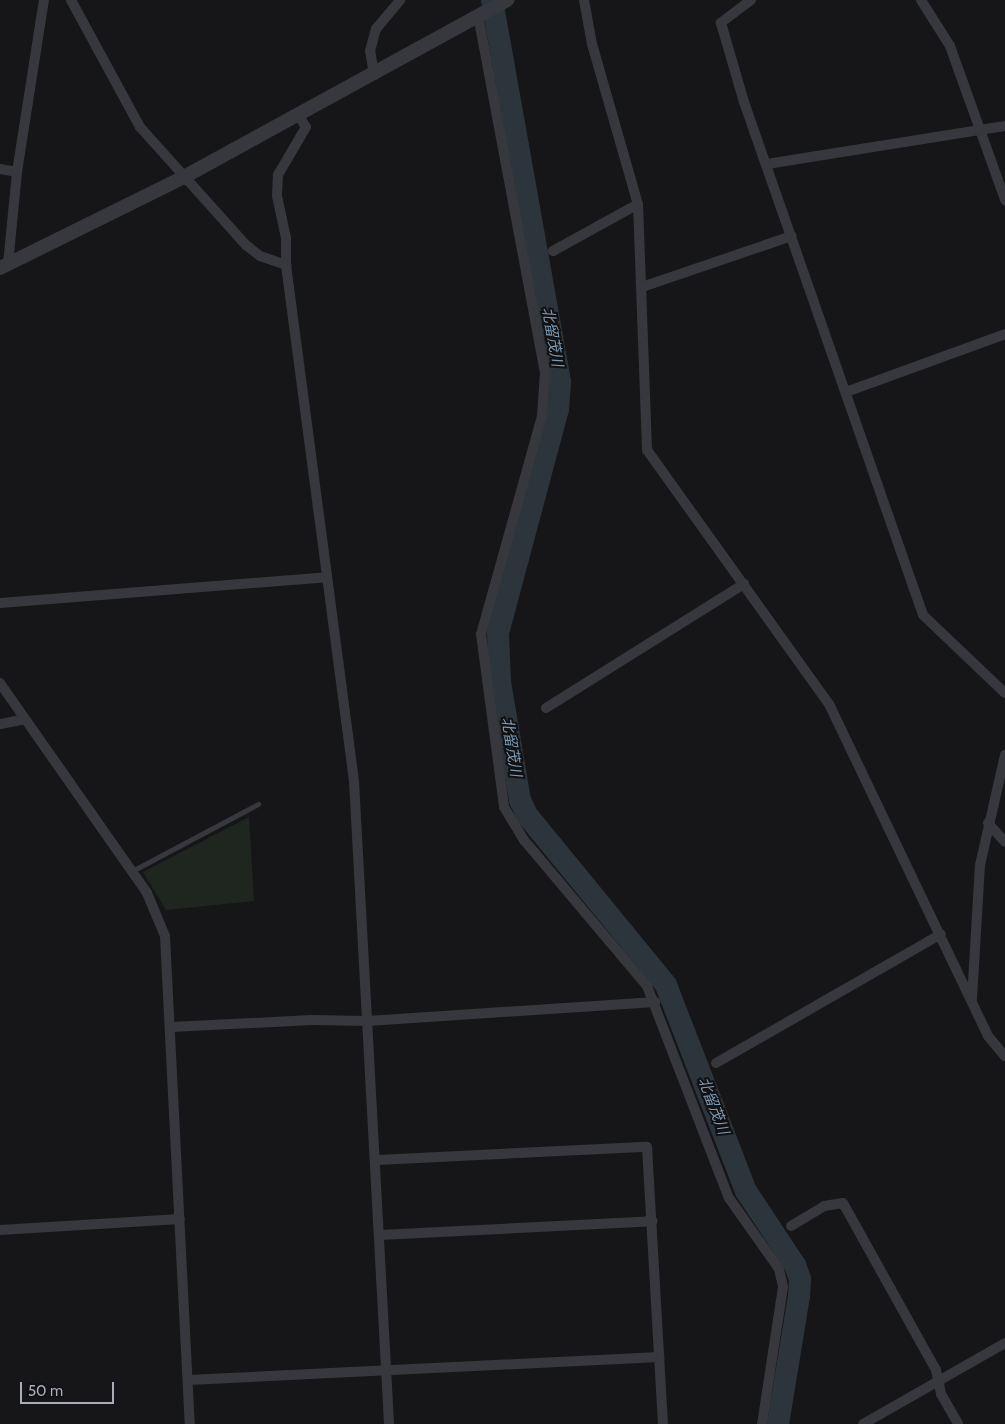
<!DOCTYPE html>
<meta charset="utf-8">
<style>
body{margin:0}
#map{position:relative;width:1005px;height:1424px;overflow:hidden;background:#161618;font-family:Cabin,"Noto Sans JP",sans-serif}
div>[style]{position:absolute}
.green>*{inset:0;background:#1e261f}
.river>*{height:22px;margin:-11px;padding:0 11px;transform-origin:11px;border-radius:11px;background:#2c353c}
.service>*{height:5px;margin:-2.5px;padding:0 2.5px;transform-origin:2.5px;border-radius:2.5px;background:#37383d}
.minor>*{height:10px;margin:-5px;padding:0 5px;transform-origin:5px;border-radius:5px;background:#37383d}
.tertiary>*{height:14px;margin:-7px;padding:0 7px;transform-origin:7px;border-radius:7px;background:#37383d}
span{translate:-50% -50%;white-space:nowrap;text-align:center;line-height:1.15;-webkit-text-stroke:4px #111113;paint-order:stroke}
.water-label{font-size:15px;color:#7f9bb3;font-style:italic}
.scale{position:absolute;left:20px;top:1382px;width:94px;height:22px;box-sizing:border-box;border:2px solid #a8adb8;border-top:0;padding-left:6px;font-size:15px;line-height:18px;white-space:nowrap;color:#a8adb8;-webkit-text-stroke:4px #111113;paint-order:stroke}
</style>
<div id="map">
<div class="green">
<i style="clip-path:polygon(249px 817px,254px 901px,166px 910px,143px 872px)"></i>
</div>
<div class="river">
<i style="left:492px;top:0;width:388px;rotate:79.9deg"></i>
<i style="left:560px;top:382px;width:27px;rotate:94deg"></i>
<i style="left:558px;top:409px;width:232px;rotate:105deg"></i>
<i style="left:498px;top:633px;width:49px;rotate:87.7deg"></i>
<i style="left:500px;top:682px;width:120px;rotate:80.4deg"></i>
<i style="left:520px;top:800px;width:17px;rotate:65deg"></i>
<i style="left:527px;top:815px;width:220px;rotate:50.7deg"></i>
<i style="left:666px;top:985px;width:221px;rotate:68.8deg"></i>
<i style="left:746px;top:1191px;width:89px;rotate:56.5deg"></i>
<i style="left:795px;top:1265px;width:15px;rotate:70deg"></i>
<i style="left:800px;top:1279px;width:17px;rotate:93deg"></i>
<i style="left:799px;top:1296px;width:130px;rotate:99.3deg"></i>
</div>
<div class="service">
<i style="left:132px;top:871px;width:143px;rotate:-28deg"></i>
</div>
<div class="minor">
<i style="left:71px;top:0;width:145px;rotate:61.5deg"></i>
<i style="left:140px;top:127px;width:159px;rotate:48.1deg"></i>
<i style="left:246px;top:245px;width:18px;rotate:38deg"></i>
<i style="left:260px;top:256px;width:28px;rotate:19deg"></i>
<i style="left:584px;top:0;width:45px;rotate:79.7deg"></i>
<i style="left:592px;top:44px;width:166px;rotate:74deg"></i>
<i style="left:638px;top:204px;width:246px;rotate:87.9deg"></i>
<i style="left:647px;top:450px;width:312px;rotate:54.4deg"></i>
<i style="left:829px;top:704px;width:368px;rotate:64.4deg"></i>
<i style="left:988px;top:1036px;width:26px;rotate:50deg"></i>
<i style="left:751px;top:0;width:38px;rotate:143deg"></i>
<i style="left:721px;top:23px;width:82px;rotate:73.8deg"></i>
<i style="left:744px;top:102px;width:543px;rotate:70.76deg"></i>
<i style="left:923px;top:615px;width:113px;rotate:43.6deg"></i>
<i style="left:921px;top:0;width:54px;rotate:57.8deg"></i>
<i style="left:950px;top:46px;width:164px;rotate:70.3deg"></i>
<i style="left:478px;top:15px;width:363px;rotate:79.4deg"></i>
<i style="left:545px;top:372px;width:44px;rotate:93.9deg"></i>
<i style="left:542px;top:416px;width:226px;rotate:105.6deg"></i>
<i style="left:481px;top:634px;width:175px;rotate:82.4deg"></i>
<i style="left:504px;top:807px;width:39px;rotate:59deg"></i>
<i style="left:524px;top:840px;width:191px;rotate:49.9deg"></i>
<i style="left:647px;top:986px;width:227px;rotate:68.9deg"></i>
<i style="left:729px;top:1198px;width:87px;rotate:54.8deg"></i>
<i style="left:779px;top:1269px;width:18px;rotate:77deg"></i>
<i style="left:783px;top:1287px;width:139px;rotate:98.7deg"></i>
<i style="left:374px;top:75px;width:24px;rotate:-99deg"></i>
<i style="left:370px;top:51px;width:23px;rotate:-75deg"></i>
<i style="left:376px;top:29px;width:38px;rotate:-50deg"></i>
<i style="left:299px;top:116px;width:13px;rotate:58deg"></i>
<i style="left:306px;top:127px;width:56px;rotate:120.3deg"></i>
<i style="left:278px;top:175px;width:21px;rotate:93deg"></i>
<i style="left:277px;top:196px;width:43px;rotate:77.9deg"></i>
<i style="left:286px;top:238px;width:27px;rotate:90deg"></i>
<i style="left:286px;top:265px;width:520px;rotate:82.49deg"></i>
<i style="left:354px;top:781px;width:644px;rotate:86.88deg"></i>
<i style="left:767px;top:164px;width:241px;rotate:-9.1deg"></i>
<i style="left:0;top:169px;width:17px;rotate:10deg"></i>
<i style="left:553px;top:251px;width:97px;rotate:-28.9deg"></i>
<i style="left:8px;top:264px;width:92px;rotate:-84.4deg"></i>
<i style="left:17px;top:172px;width:174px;rotate:-81.1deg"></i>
<i style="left:642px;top:287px;width:158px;rotate:-18.8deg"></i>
<i style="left:846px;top:392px;width:169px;rotate:-20deg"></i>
<i style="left:0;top:603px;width:328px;rotate:-4.5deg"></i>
<i style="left:0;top:683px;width:256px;rotate:55deg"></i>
<i style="left:147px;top:893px;width:47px;rotate:67.3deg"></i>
<i style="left:165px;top:936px;width:489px;rotate:87.1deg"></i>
<i style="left:546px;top:708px;width:234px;rotate:-32.1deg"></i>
<i style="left:0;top:724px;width:25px;rotate:-11deg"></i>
<i style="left:988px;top:823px;width:25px;rotate:48deg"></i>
<i style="left:972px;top:999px;width:134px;rotate:-86.6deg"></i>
<i style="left:980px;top:865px;width:113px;rotate:-77.2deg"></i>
<i style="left:171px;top:1027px;width:141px;rotate:-2.8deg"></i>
<i style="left:312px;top:1020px;width:56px;rotate:1deg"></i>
<i style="left:368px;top:1021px;width:288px;rotate:-3.8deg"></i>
<i style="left:716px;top:1063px;width:259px;rotate:-29.8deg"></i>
<i style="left:377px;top:1160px;width:270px;rotate:-2.8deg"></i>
<i style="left:647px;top:1147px;width:277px;rotate:86.7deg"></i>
<i style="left:791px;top:1226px;width:39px;rotate:-31deg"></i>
<i style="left:824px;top:1206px;width:19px;rotate:-9deg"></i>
<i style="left:843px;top:1203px;width:191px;rotate:60.9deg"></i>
<i style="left:936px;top:1370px;width:25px;rotate:78deg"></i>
<i style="left:941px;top:1394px;width:34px;rotate:60deg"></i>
<i style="left:0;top:1230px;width:180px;rotate:-3.5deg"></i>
<i style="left:380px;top:1235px;width:273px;rotate:-2.9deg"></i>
<i style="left:189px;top:1380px;width:471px;rotate:-2.8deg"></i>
<i style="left:863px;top:1424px;width:163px;rotate:-29.7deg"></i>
</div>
<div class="tertiary">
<i style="left:0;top:268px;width:203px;rotate:-26.3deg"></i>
<i style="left:182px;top:178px;width:371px;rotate:-28.7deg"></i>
</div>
<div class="water-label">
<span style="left:552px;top:337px;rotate:80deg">北留茂川</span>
<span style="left:511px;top:747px;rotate:81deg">北留茂川</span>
<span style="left:713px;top:1106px;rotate:69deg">北留茂川</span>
</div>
<div class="scale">50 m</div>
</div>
